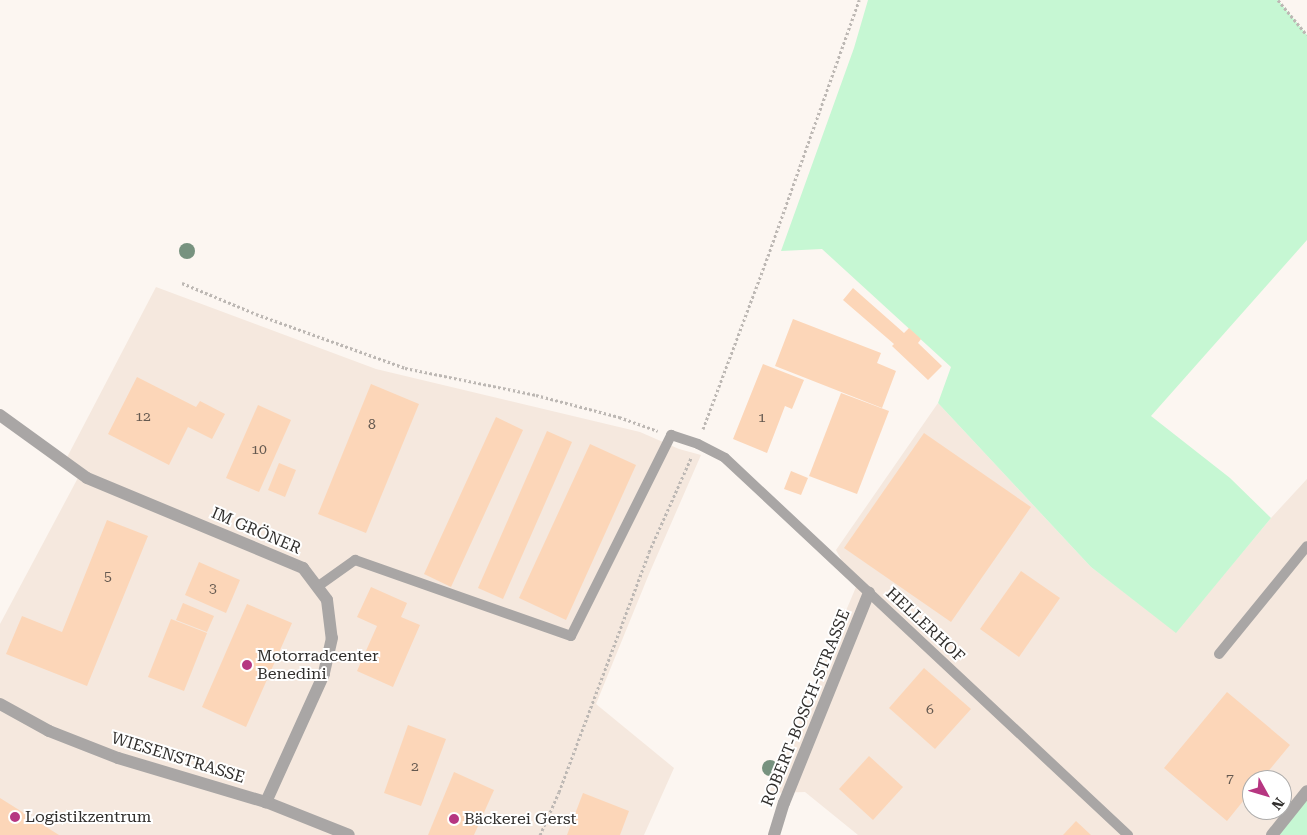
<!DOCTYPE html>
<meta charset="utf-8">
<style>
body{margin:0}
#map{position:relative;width:1307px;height:835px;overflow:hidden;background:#fcf6f1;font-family:"Roboto Serif",serif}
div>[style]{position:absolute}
.built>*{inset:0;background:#f5e8de}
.green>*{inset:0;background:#c6f7d3}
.building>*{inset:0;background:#fcd6b8}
.path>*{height:3px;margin-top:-1.5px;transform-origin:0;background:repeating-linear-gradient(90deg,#bdb8b4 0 2.5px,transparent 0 5px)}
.service>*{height:10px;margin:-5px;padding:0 5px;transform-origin:5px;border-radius:5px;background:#a9a6a5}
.minor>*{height:12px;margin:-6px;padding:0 6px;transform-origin:6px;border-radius:6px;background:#a9a6a5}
.tertiary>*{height:12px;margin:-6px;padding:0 6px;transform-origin:6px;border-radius:6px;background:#a9a6a5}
.trees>*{width:16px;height:16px;margin:-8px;border-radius:50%;background:#77927f}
.dots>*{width:14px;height:14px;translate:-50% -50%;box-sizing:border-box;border:2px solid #fff;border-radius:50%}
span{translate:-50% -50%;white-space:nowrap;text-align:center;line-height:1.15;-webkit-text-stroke:4px #fff;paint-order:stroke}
.number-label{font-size:14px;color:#645950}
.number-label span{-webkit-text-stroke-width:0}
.street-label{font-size:16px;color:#312f2d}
.poi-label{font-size:16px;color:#312f2d}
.left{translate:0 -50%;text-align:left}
.north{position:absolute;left:1242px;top:770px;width:50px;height:50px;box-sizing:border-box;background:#fff;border:1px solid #adacab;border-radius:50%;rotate:129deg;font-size:14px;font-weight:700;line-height:20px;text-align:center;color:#312f2d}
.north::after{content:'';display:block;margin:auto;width:18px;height:22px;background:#b63681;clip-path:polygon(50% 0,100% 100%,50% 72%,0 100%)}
</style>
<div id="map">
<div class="built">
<i style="clip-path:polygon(156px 287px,376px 369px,640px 432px,679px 449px,701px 455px,649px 574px,596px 704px,674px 768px,644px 835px,0 835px,0 624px,80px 474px,63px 465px)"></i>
<i style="clip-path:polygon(evenodd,938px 403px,1091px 567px,1176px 632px,1271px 518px,1307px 479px,1307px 791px,1272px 835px,858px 835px,805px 792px,769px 793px,856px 587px,836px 550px,938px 403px,1252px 780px,1282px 780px,1282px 810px,1252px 810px,1252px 780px)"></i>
</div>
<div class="green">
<i style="clip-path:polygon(868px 0,1278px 0,1307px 35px,1307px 240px,1151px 416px,1230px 478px,1271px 518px,1176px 633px,1091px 567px,938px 403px,951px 367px,822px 249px,781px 251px,854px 48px)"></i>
<i style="clip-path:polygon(1307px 791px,1307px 835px,1272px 835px)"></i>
</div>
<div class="building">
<i style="clip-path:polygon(853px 288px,904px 333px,909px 328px,921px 339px,918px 343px,942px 366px,928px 380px,892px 346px,894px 344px,843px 300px)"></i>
<i style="clip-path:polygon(793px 319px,881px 353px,877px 363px,896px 371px,882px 408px,775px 366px)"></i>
<i style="clip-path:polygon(763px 364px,804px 380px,792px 409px,785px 406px,767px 453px,733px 439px)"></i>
<i style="clip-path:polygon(137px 377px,196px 407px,200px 401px,225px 414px,212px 439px,188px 427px,169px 465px,108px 434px)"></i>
<i style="clip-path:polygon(371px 384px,419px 404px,366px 533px,318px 514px)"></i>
<i style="clip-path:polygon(841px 393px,889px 411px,857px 494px,809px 476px)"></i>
<i style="clip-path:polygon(258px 405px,291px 420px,259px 492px,226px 478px)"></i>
<i style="clip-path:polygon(496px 417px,523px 430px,451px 587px,424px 574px)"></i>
<i style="clip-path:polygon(547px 431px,572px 442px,503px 599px,478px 588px)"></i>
<i style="clip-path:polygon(924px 433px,1031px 507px,951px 622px,844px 548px)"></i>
<i style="clip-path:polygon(590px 444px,636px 465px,566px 620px,519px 598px)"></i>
<i style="clip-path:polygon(279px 463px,296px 470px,285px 497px,268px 490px)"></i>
<i style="clip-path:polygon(791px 471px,808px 478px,801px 495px,784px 489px)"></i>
<i style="clip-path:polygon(107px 520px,148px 536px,87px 686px,6px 654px,22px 616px,62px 632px)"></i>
<i style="clip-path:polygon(199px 562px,240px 580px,226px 613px,185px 595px)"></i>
<i style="clip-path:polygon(1021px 571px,1060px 598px,1019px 657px,980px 629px)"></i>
<i style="clip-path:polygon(371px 587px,407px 603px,401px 617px,420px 625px,393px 687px,357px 671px,377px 626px,357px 617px)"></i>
<i style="clip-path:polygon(183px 603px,214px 616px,207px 632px,176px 620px)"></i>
<i style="clip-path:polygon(247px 604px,292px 623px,246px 727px,202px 707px)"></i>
<i style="clip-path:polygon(171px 619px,207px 633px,184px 691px,148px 677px)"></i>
<i style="clip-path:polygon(924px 668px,971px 709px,935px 749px,889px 708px)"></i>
<i style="clip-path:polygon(1227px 692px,1290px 745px,1261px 780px,1252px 780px,1252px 790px,1227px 821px,1164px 768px)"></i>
<i style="clip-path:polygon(408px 725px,446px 739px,421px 806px,384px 793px)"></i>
<i style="clip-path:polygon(869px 756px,903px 787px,873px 820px,839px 789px)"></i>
<i style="clip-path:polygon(454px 772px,494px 790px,474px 835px,428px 835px)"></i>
<i style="clip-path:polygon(583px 793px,629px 811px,620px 835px,567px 835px)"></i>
<i style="clip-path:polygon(0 798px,59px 835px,0 835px)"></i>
<i style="clip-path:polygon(1076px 821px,1091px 835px,1063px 835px)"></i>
</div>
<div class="path">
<i style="left:1278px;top:0;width:45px;rotate:50.4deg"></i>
<i style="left:182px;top:283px;width:80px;rotate:22.7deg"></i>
<i style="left:256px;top:314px;width:158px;rotate:19.9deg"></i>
<i style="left:405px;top:368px;width:134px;rotate:11.6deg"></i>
<i style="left:536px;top:395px;width:86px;rotate:14.8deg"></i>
<i style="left:619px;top:417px;width:41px;rotate:19.7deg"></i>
<i style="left:703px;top:429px;width:185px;rotate:-69.4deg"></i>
<i style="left:768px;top:256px;width:272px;rotate:-70.4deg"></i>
<i style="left:540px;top:835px;width:47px;rotate:-66.2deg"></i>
<i style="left:559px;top:792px;width:256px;rotate:-69.4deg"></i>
<i style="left:649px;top:552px;width:103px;rotate:-65.9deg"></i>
</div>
<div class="service">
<i style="left:317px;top:587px;width:47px;rotate:-35.4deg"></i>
<i style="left:355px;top:560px;width:229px;rotate:19.4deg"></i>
<i style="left:571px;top:636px;width:225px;rotate:-63.5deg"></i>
<i style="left:671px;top:435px;width:28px;rotate:18deg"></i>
<i style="left:698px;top:444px;width:30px;rotate:27deg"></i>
<i style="left:725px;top:458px;width:552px;rotate:43.09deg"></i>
<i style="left:1219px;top:654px;width:139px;rotate:-50.8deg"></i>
</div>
<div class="minor">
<i style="left:0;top:415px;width:107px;rotate:35.9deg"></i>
<i style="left:87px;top:478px;width:234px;rotate:22.6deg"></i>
<i style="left:303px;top:568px;width:40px;rotate:53deg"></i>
<i style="left:327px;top:600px;width:38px;rotate:83deg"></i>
<i style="left:332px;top:638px;width:37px;rotate:103deg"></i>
<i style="left:324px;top:674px;width:141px;rotate:114.4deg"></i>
<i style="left:774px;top:835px;width:34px;rotate:-73deg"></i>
<i style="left:784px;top:803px;width:227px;rotate:-68deg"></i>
<i style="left:1272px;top:835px;width:56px;rotate:-51.5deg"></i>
</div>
<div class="tertiary">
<i style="left:0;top:704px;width:56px;rotate:28.9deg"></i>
<i style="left:49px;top:731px;width:74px;rotate:21.4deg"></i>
<i style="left:118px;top:758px;width:154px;rotate:16.6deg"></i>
<i style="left:266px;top:802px;width:89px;rotate:21.7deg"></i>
</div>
<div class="trees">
<i style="left:187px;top:251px"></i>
<i style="left:770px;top:768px"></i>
</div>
<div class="dots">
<i style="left:247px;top:665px;background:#b63681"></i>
<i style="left:15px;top:817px;background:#b63681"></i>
<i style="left:454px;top:819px;background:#b63681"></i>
</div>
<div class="number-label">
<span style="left:143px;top:416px">12</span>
<span style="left:762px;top:417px">1</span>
<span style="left:372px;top:424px">8</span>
<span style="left:259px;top:449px">10</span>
<span style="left:108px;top:576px">5</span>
<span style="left:213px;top:588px">3</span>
<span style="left:930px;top:709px">6</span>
<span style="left:415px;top:766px">2</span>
<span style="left:1230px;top:778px">7</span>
</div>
<div class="street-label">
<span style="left:256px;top:531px;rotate:23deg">IM GRÖNER</span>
<span style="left:925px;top:625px;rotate:43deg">HELLERHOF</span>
<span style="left:806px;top:708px;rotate:-68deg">ROBERT-BOSCH-STRASSE</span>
<span style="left:178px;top:758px;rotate:17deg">WIESENSTRASSE</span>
</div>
<div class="poi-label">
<span class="left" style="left:257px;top:665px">Motorradcenter<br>Benedini</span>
<span class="left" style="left:25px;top:817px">Logistikzentrum</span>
<span class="left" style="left:464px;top:819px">Bäckerei Gerst</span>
</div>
<div class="north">N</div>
</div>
